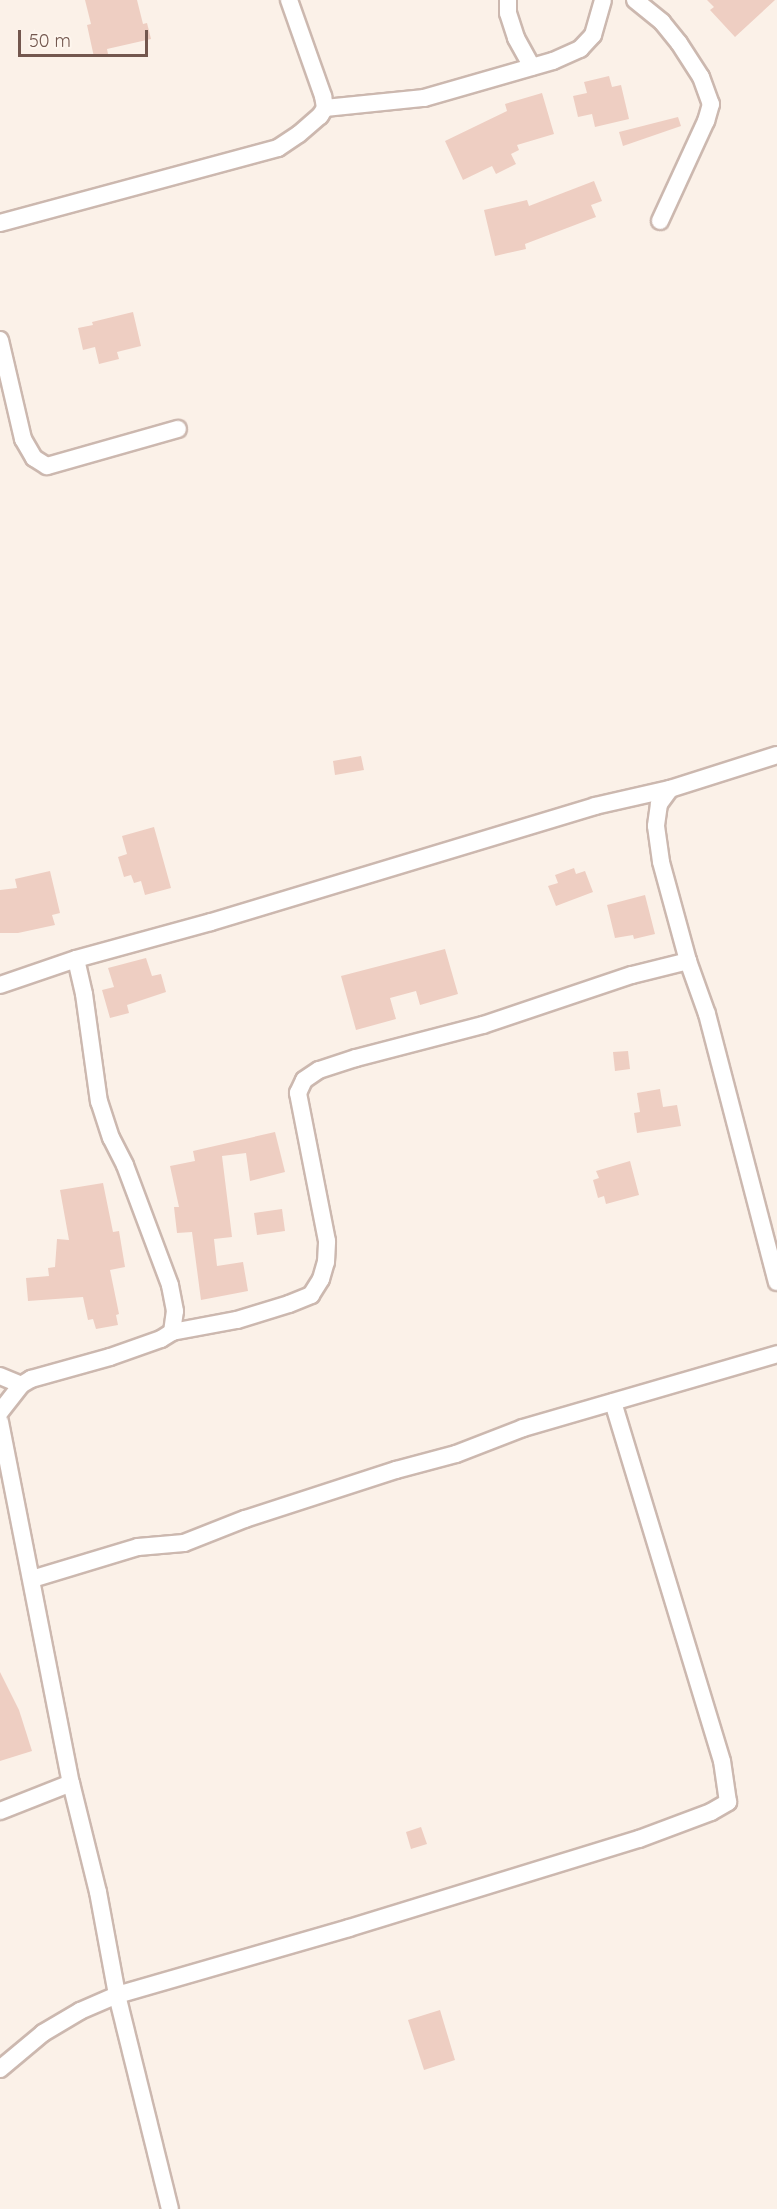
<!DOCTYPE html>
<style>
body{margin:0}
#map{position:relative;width:777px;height:2209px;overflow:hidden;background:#fbf1e8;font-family:Quicksand,sans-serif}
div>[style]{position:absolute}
.building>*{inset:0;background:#eecec2}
.roads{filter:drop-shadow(2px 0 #ccb8af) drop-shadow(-2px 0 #ccb8af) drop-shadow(0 2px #ccb8af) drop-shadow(0 -2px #ccb8af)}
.street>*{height:16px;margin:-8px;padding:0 8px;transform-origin:8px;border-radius:8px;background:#fff}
span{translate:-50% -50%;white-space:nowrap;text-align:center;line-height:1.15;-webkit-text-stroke:5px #fef6ee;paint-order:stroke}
.scale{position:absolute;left:18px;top:30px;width:130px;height:27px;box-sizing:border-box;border:3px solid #73574e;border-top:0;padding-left:8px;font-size:18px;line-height:21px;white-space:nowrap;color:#73574e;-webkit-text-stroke:4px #fef6ee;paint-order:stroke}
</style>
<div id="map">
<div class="building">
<i style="clip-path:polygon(85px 0,137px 0,143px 24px,147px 23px,151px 39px,107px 49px,108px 54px,94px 57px,87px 25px,91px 24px)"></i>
<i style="clip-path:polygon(707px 0,775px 0,735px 37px,710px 10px,714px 7px)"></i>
<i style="clip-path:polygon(609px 76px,612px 87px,621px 85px,629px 119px,595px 127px,592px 114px,578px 117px,573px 96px,587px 93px,584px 82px)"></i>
<i style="clip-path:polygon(542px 93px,554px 134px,517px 145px,519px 150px,511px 154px,516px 164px,496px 174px,492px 166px,463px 180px,445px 141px,507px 111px,505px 104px)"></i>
<i style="clip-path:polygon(678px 117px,681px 126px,623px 146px,619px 132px)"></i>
<i style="clip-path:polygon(594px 181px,602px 201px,591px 205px,596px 217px,525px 244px,526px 249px,495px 256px,484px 210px,527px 200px,529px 206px)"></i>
<i style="clip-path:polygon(133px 312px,141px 346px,117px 352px,119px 359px,99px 364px,95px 347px,83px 350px,78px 328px,93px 325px,92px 322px)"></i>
<i style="clip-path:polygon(361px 756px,364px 770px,335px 775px,333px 761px)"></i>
<i style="clip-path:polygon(154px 827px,171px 888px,145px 895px,141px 881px,134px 883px,131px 875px,124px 877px,118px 857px,127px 854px,122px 836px)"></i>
<i style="clip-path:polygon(574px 868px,576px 874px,585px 871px,593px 892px,556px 906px,548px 886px,558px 883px,555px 875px)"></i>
<i style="clip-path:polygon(50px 871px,60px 913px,52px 915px,55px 925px,18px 933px,0 933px,0 890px,17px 888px,15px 879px)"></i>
<i style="clip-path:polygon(645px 895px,655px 934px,634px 939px,633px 935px,615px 938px,607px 905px)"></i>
<i style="clip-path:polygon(445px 949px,458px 994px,420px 1005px,416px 991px,390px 998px,396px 1019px,356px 1030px,341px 976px)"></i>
<i style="clip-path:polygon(146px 958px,152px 976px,161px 974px,166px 992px,127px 1005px,129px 1013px,110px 1018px,102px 990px,114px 987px,108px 968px)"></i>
<i style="clip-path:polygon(628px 1051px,630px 1069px,615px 1071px,613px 1052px)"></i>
<i style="clip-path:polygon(660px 1089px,663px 1107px,677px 1105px,681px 1126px,637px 1133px,634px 1113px,640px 1112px,637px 1093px)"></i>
<i style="clip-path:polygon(275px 1132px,285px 1172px,250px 1181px,246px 1153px,222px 1156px,232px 1237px,214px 1239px,217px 1266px,243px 1262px,248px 1291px,201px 1300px,192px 1232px,177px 1233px,174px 1207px,179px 1207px,170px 1166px,195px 1161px,193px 1151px)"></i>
<i style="clip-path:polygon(630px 1161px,639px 1195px,606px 1204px,604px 1196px,598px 1198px,593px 1180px,599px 1178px,596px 1171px)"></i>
<i style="clip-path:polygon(103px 1183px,113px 1232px,119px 1231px,125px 1267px,110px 1270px,119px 1314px,116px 1315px,118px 1325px,96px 1329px,93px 1319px,88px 1320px,83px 1297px,28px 1301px,26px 1278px,49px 1276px,48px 1268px,55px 1267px,57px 1239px,69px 1240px,60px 1190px)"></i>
<i style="clip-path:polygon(282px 1209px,285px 1231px,257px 1235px,254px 1213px)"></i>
<i style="clip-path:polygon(0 1672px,19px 1710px,32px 1751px,0 1761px)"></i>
<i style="clip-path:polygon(421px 1827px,427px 1844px,411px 1849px,406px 1832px)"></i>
<i style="clip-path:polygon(440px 2010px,455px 2060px,424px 2070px,408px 2020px)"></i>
</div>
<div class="roads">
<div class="street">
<i style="left:508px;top:0;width:13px;rotate:90deg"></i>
<i style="left:508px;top:13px;width:26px;rotate:72deg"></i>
<i style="left:516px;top:38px;width:33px;rotate:61deg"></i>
<i style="left:635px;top:0;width:35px;rotate:39deg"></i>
<i style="left:662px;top:22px;width:27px;rotate:51deg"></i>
<i style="left:679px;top:43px;width:40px;rotate:57.1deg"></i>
<i style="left:701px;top:77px;width:29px;rotate:70deg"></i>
<i style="left:711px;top:104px;width:18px;rotate:106deg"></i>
<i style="left:706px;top:121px;width:110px;rotate:114.7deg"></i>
<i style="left:325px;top:108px;width:100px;rotate:-5.8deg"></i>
<i style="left:424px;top:98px;width:134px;rotate:-16deg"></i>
<i style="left:553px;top:61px;width:30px;rotate:-24deg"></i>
<i style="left:580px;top:49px;width:19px;rotate:-47deg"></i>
<i style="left:593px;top:35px;width:36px;rotate:-74deg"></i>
<i style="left:0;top:223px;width:288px;rotate:-15.1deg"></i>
<i style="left:278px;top:148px;width:25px;rotate:-34deg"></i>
<i style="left:299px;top:134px;width:28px;rotate:-41deg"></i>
<i style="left:320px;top:116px;width:9px;rotate:-58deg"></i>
<i style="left:325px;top:108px;width:12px;rotate:-99deg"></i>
<i style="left:323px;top:96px;width:102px;rotate:-109.5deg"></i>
<i style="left:0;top:340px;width:102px;rotate:76.9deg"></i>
<i style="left:23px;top:439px;width:22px;rotate:60deg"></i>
<i style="left:34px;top:458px;width:15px;rotate:32deg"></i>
<i style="left:47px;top:466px;width:136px;rotate:-15.8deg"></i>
<i style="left:777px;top:755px;width:112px;rotate:162.4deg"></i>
<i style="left:670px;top:789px;width:19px;rotate:126deg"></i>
<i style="left:659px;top:804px;width:22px;rotate:98deg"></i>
<i style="left:656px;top:826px;width:36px;rotate:82deg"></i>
<i style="left:661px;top:862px;width:103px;rotate:74.7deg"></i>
<i style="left:688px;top:961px;width:56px;rotate:70.3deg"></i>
<i style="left:707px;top:1014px;width:277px;rotate:75.4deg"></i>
<i style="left:0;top:985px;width:80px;rotate:-18.9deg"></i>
<i style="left:76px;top:959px;width:140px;rotate:-15.3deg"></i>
<i style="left:211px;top:922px;width:401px;rotate:-16.8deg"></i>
<i style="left:595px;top:806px;width:77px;rotate:-12.8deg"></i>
<i style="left:172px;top:1332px;width:66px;rotate:-10.5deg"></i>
<i style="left:237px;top:1320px;width:54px;rotate:-17.1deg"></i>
<i style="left:289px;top:1304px;width:24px;rotate:-22deg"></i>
<i style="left:311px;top:1295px;width:19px;rotate:-58deg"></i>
<i style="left:321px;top:1279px;width:18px;rotate:-74deg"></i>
<i style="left:326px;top:1262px;width:21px;rotate:-87deg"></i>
<i style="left:327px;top:1241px;width:151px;rotate:-101.1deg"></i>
<i style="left:298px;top:1093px;width:14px;rotate:-65deg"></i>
<i style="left:304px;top:1080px;width:18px;rotate:-34deg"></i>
<i style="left:319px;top:1070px;width:39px;rotate:-18deg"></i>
<i style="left:356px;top:1058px;width:131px;rotate:-14.6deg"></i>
<i style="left:483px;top:1025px;width:157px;rotate:-18.6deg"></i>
<i style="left:632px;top:975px;width:58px;rotate:-14deg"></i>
<i style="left:0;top:1376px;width:23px;rotate:23deg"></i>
<i style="left:0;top:1412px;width:34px;rotate:-52deg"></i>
<i style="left:21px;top:1385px;width:12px;rotate:-31deg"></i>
<i style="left:31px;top:1379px;width:82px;rotate:-15.6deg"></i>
<i style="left:110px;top:1357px;width:54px;rotate:-19.4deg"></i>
<i style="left:161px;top:1339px;width:13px;rotate:-32deg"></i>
<i style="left:172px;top:1332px;width:21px;rotate:-82deg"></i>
<i style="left:175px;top:1311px;width:26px;rotate:-101deg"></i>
<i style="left:170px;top:1285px;width:128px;rotate:-110.6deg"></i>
<i style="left:125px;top:1165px;width:30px;rotate:-117deg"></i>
<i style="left:111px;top:1138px;width:38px;rotate:-108deg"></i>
<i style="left:99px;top:1102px;width:109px;rotate:-97.9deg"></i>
<i style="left:84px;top:994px;width:36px;rotate:-103deg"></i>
<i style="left:0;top:1422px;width:368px;rotate:78.9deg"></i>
<i style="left:71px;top:1783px;width:112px;rotate:76.1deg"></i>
<i style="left:98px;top:1892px;width:105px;rotate:79.5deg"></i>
<i style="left:117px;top:1995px;width:220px;rotate:76.1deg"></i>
<i style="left:32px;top:1579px;width:111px;rotate:-16.8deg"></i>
<i style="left:138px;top:1547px;width:46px;rotate:-5deg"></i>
<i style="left:184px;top:1543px;width:66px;rotate:-21.5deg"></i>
<i style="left:245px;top:1519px;width:159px;rotate:-18deg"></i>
<i style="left:396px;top:1470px;width:62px;rotate:-14.9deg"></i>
<i style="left:456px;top:1454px;width:72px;rotate:-21.2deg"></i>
<i style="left:523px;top:1428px;width:265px;rotate:-16.2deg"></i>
<i style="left:0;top:1811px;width:76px;rotate:-21.5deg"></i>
<i style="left:0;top:2069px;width:56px;rotate:-39.9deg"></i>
<i style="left:43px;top:2033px;width:43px;rotate:-30.7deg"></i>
<i style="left:80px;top:2011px;width:40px;rotate:-23.4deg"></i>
<i style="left:117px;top:1995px;width:241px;rotate:-16.1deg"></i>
<i style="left:349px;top:1928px;width:303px;rotate:-17.1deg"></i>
<i style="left:639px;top:1839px;width:77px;rotate:-20.6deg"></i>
<i style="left:711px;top:1812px;width:20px;rotate:-30deg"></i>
<i style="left:728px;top:1802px;width:41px;rotate:-98.3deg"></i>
<i style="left:722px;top:1761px;width:375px;rotate:-106.9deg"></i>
</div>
</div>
<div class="scale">50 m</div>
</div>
